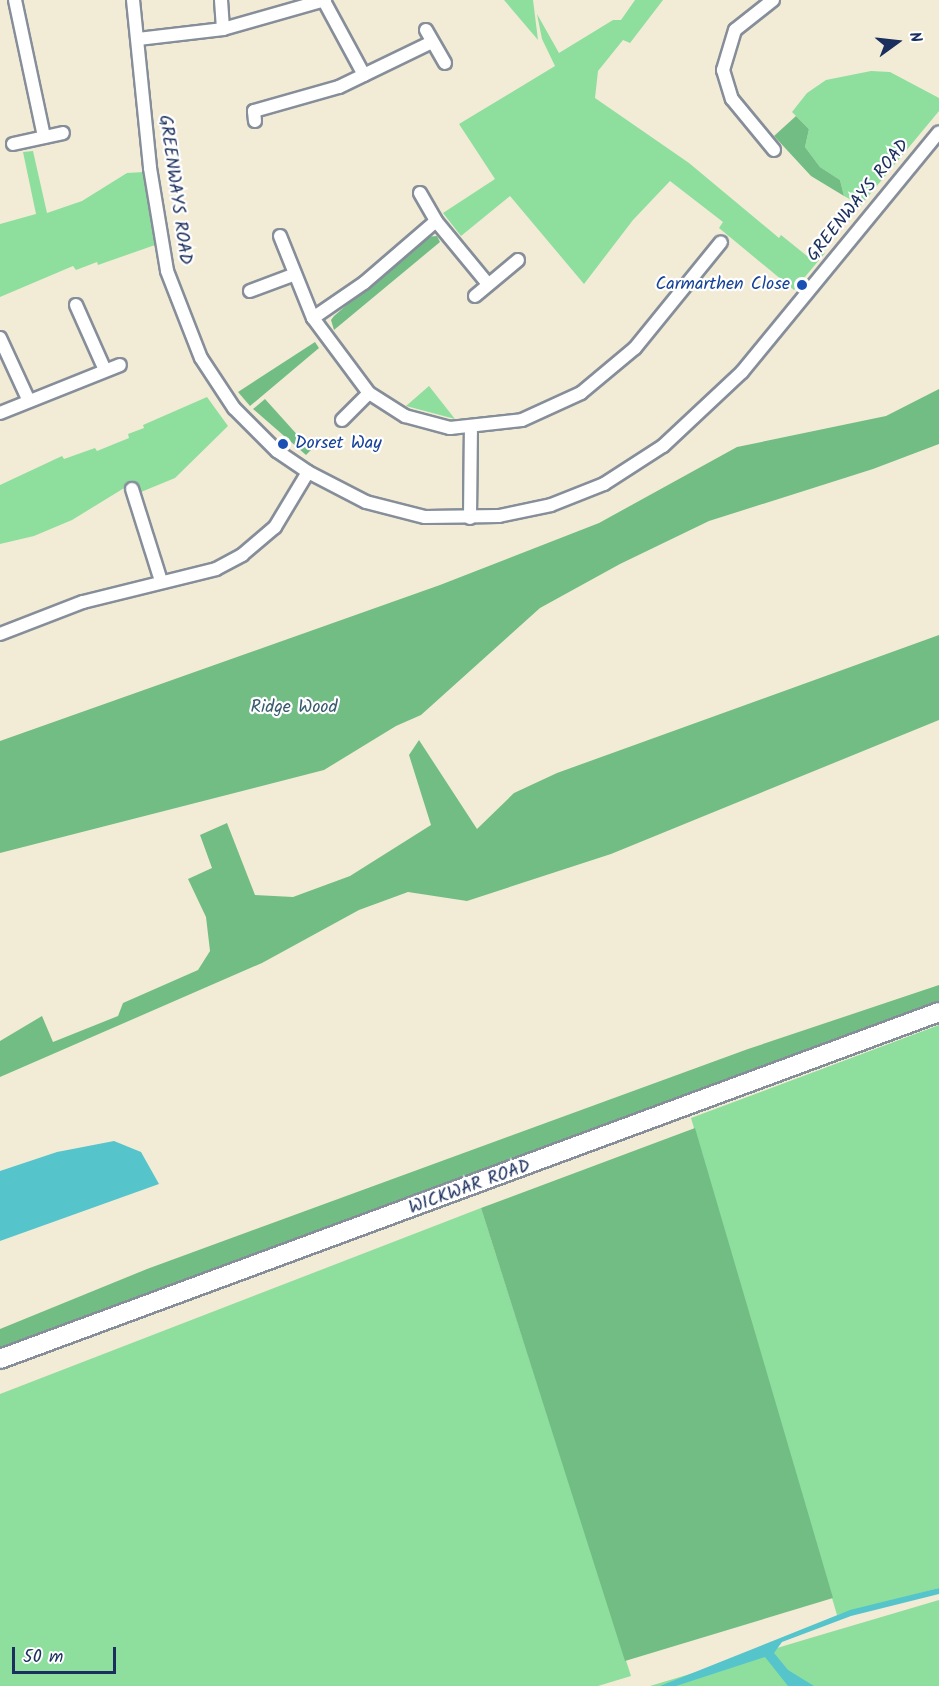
<!DOCTYPE html>
<style>
body{margin:0}
#map{position:relative;width:939px;height:1686px;overflow:hidden;background:#f2ecd7;font-family:Kalam,sans-serif}
div>[style]{position:absolute}
.green>*{inset:0;background:#8ede9d}
.forest>*{inset:0;background:#72bd84}
.water>*{inset:0;background:#56c4cb}
.roads{filter:drop-shadow(2px 0 #868e9a) drop-shadow(-2px 0 #868e9a) drop-shadow(0 2px #868e9a) drop-shadow(0 -2px #868e9a)}
.minor>*{height:12px;margin:-6px;padding:0 6px;transform-origin:6px;border-radius:6px;background:#fff}
.secondary>*{height:18px;margin:-9px;padding:0 9px;transform-origin:9px;border-radius:9px;background:#fff}
.dots>*{width:16px;height:16px;translate:-50% -50%;box-sizing:border-box;border:3px solid #fff;border-radius:50%}
span{translate:-50% -50%;white-space:nowrap;text-align:center;line-height:1.15;-webkit-text-stroke:4.5px #fff;paint-order:stroke}
.street-label{font-size:18px;color:#1b2f5e}
.transit-label{font-size:18px;color:#164399}
.right{translate:-100% -50%;text-align:right}
.left{translate:0 -50%;text-align:left}
.park-label{font-size:18px;color:#385b6e}
.north{position:absolute;left:867px;top:12px;width:60px;height:60px;-webkit-text-stroke:4px #fff;paint-order:stroke;rotate:75deg;font-size:16px;font-weight:700;line-height:24px;text-align:center;color:#1b2f5e}
.north::after{content:'';display:block;margin:auto;width:21px;height:27px;background:#1b2f5e;clip-path:polygon(50% 0,100% 100%,50% 72%,0 100%)}
.scale{position:absolute;left:12px;top:1647px;width:104px;height:27px;box-sizing:border-box;border:3px solid #1b2f5e;border-top:0;padding-left:8px;font-size:18px;line-height:21px;white-space:nowrap;color:#1b2f5e;-webkit-text-stroke:4px #fff;paint-order:stroke}
</style>
<div id="map">
<div class="green">
<i style="clip-path:polygon(504px 0,533px 0,538px 40px)"></i>
<i style="clip-path:polygon(635px 0,663px 0,630px 43px,623px 40px,598px 71px,595px 98px,689px 163px,779px 238px,781px 235px,807px 256px,825px 253px,794px 290px,719px 228px,723px 222px,670px 181px,633px 220px,584px 284px,510px 196px,461px 236px,443px 213px,495px 179px,459px 124px,555px 66px,542px 39px,537px 14px,559px 53px,613px 20px,621px 20px)"></i>
<i style="clip-path:polygon(871px 71px,890px 72px,939px 98px,939px 111px,861px 205px,844px 196px,840px 180px,820px 167px,805px 147px,809px 129px,792px 112px,807px 93px,826px 80px)"></i>
<i style="clip-path:polygon(33px 151px,47px 213px,82px 201px,127px 173px,144px 172px,155px 245px,98px 265px,97px 262px,76px 270px,73px 266px,0 297px,0 224px,36px 214px,23px 152px)"></i>
<i style="clip-path:polygon(429px 386px,455px 419px,406px 406px)"></i>
<i style="clip-path:polygon(207px 397px,228px 426px,175px 478px,141px 492px,134px 482px,72px 520px,34px 536px,0 544px,0 485px,62px 456px,64px 459px,95px 448px,97px 451px,129px 438px,128px 434px,144px 428px,143px 425px)"></i>
<i style="clip-path:polygon(939px 1025px,939px 1588px,837px 1615px,691px 1118px)"></i>
<i style="clip-path:polygon(481px 1208px,631px 1676px,598px 1686px,0 1686px,0 1394px)"></i>
<i style="clip-path:polygon(939px 1600px,939px 1686px,650px 1686px,807px 1639px)"></i>
</div>
<div class="forest">
<i style="clip-path:polygon(796px 116px,809px 129px,805px 147px,820px 167px,840px 180px,844px 196px,811px 176px,774px 136px)"></i>
<i style="clip-path:polygon(437px 236px,440px 242px,334px 330px,331px 320px,334px 316px,425px 237px)"></i>
<i style="clip-path:polygon(315px 342px,319px 348px,250px 406px,238px 392px)"></i>
<i style="clip-path:polygon(939px 389px,939px 444px,873px 469px,709px 521px,620px 564px,540px 608px,421px 715px,396px 726px,324px 770px,0 853px,0 741px,440px 585px,599px 523px,737px 447px,886px 416px)"></i>
<i style="clip-path:polygon(265px 399px,311px 450px,306px 455px,253px 409px)"></i>
<i style="clip-path:polygon(939px 635px,939px 720px,611px 854px,467px 901px,408px 892px,359px 910px,262px 963px,0 1077px,0 1041px,42px 1016px,53px 1042px,118px 1016px,123px 1003px,198px 970px,210px 951px,206px 917px,188px 879px,212px 868px,200px 835px,227px 823px,255px 895px,293px 897px,350px 876px,431px 825px,409px 755px,419px 740px,477px 829px,514px 793px,557px 773px)"></i>
<i style="clip-path:polygon(939px 985px,939px 1002px,0 1350px,0 1329px,147px 1269px,748px 1049px)"></i>
<i style="clip-path:polygon(695px 1128px,833px 1598px,625px 1661px,481px 1208px)"></i>
</div>
<div class="water">
<i style="clip-path:polygon(114px 1141px,141px 1152px,159px 1184px,0 1241px,0 1171px,57px 1152px)"></i>
<i style="clip-path:polygon(939px 1588px,939px 1594px,851px 1616px,782px 1642px,774px 1653px,788px 1670px,814px 1686px,788px 1686px,765px 1657px,676px 1686px,660px 1686px,850px 1610px)"></i>
</div>
<div class="roads">
<div class="minor">
<i style="left:15px;top:0;width:140px;rotate:78deg"></i>
<i style="left:133px;top:0;width:169px;rotate:84.2deg"></i>
<i style="left:150px;top:168px;width:104px;rotate:80.6deg"></i>
<i style="left:167px;top:271px;width:93px;rotate:68.7deg"></i>
<i style="left:201px;top:358px;width:60px;rotate:56.6deg"></i>
<i style="left:234px;top:408px;width:61px;rotate:45deg"></i>
<i style="left:277px;top:451px;width:37px;rotate:34deg"></i>
<i style="left:308px;top:472px;width:65px;rotate:27.3deg"></i>
<i style="left:366px;top:502px;width:61px;rotate:14.3deg"></i>
<i style="left:425px;top:517px;width:74px;rotate:-0.8deg"></i>
<i style="left:499px;top:516px;width:53px;rotate:-11.9deg"></i>
<i style="left:551px;top:505px;width:57px;rotate:-21.6deg"></i>
<i style="left:604px;top:484px;width:70px;rotate:-32.8deg"></i>
<i style="left:663px;top:446px;width:108px;rotate:-43.1deg"></i>
<i style="left:742px;top:372px;width:310px;rotate:-50.6deg"></i>
<i style="left:221px;top:0;width:29px;rotate:86deg"></i>
<i style="left:773px;top:0;width:48px;rotate:141.7deg"></i>
<i style="left:735px;top:30px;width:42px;rotate:106.7deg"></i>
<i style="left:723px;top:70px;width:30px;rotate:73deg"></i>
<i style="left:732px;top:99px;width:66px;rotate:50.5deg"></i>
<i style="left:324px;top:1px;width:84px;rotate:61.6deg"></i>
<i style="left:426px;top:30px;width:38px;rotate:60deg"></i>
<i style="left:138px;top:39px;width:86px;rotate:-6.7deg"></i>
<i style="left:223px;top:29px;width:106px;rotate:-15.9deg"></i>
<i style="left:255px;top:121px;width:10px;rotate:-96deg"></i>
<i style="left:254px;top:111px;width:88px;rotate:-15.8deg"></i>
<i style="left:339px;top:87px;width:103px;rotate:-25.8deg"></i>
<i style="left:13px;top:144px;width:51px;rotate:-12.4deg"></i>
<i style="left:420px;top:193px;width:32px;rotate:60deg"></i>
<i style="left:436px;top:221px;width:82px;rotate:50.5deg"></i>
<i style="left:280px;top:236px;width:88px;rotate:68.1deg"></i>
<i style="left:313px;top:318px;width:94px;rotate:53.3deg"></i>
<i style="left:369px;top:393px;width:43px;rotate:32.6deg"></i>
<i style="left:405px;top:416px;width:47px;rotate:14.9deg"></i>
<i style="left:450px;top:428px;width:72px;rotate:-6.3deg"></i>
<i style="left:522px;top:420px;width:65px;rotate:-24.6deg"></i>
<i style="left:581px;top:393px;width:70px;rotate:-39.8deg"></i>
<i style="left:635px;top:348px;width:136px;rotate:-50.9deg"></i>
<i style="left:250px;top:291px;width:46px;rotate:-20.4deg"></i>
<i style="left:475px;top:296px;width:56px;rotate:-39.9deg"></i>
<i style="left:76px;top:305px;width:71px;rotate:66deg"></i>
<i style="left:313px;top:318px;width:62px;rotate:-34.5deg"></i>
<i style="left:364px;top:283px;width:95px;rotate:-40.7deg"></i>
<i style="left:0;top:338px;width:67px;rotate:65.3deg"></i>
<i style="left:0;top:413px;width:129px;rotate:-21.8deg"></i>
<i style="left:342px;top:420px;width:38px;rotate:-45deg"></i>
<i style="left:132px;top:489px;width:96px;rotate:72.5deg"></i>
<i style="left:470px;top:518px;width:90px;rotate:-89.4deg"></i>
<i style="left:0;top:634px;width:89px;rotate:-21.1deg"></i>
<i style="left:83px;top:602px;width:137px;rotate:-13.9deg"></i>
<i style="left:216px;top:569px;width:30px;rotate:-28deg"></i>
<i style="left:242px;top:555px;width:43px;rotate:-40.3deg"></i>
<i style="left:275px;top:527px;width:64px;rotate:-59deg"></i>
</div>
<div class="secondary">
<i style="left:0;top:1359px;width:1001px;rotate:-20.28deg"></i>
</div>
</div>
<div class="dots">
<i style="left:802px;top:285px;background:#1a4fb4"></i>
<i style="left:283px;top:444px;background:#1a4fb4"></i>
</div>
<div class="street-label">
<span style="left:174px;top:190px;rotate:82deg">GREENWAYS ROAD</span>
<span style="left:859px;top:201px;rotate:-51deg">GREENWAYS ROAD</span>
<span style="left:470px;top:1188px;rotate:-20deg">WICKWAR ROAD</span>
</div>
<div class="transit-label">
<span class="right" style="left:790px;top:285px">Carmarthen Close</span>
<span class="left" style="left:295px;top:444px">Dorset Way</span>
</div>
<div class="park-label">
<span style="left:294px;top:708px">Ridge Wood</span>
</div>
<div class="north">N</div>
<div class="scale">50 m</div>
</div>
